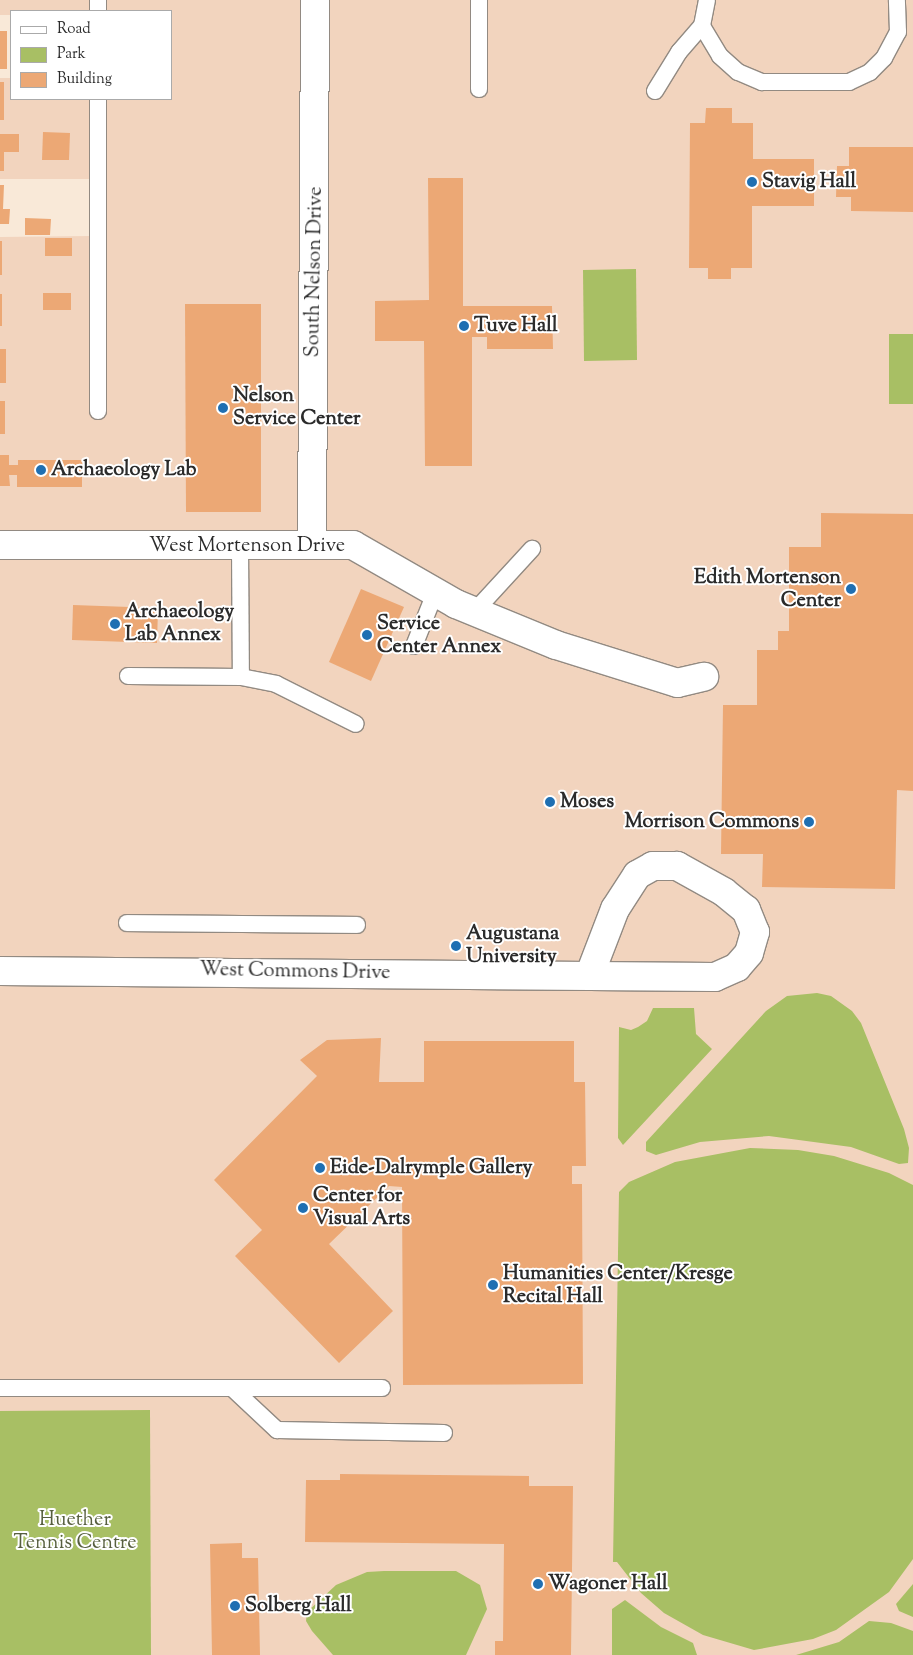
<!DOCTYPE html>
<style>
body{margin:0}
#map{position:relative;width:913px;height:1655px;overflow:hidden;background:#f9e9d8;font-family:"Sorts Mill Goudy",serif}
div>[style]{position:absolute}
.built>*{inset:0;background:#f2d4be}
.green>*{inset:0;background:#a8bf64}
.building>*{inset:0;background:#eca875}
.roads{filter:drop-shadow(1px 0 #928a82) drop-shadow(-1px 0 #928a82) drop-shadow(0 1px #928a82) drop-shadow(0 -1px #928a82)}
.service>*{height:16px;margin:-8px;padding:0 8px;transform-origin:8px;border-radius:8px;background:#fff}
.minor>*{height:28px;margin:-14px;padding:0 14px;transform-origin:14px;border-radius:14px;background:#fff}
.dots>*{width:14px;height:14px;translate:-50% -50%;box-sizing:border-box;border:2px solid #fff;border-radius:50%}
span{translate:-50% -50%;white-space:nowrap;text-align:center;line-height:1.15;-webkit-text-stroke:4px #fff;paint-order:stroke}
.poi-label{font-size:20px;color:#2b2b2b;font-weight:700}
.left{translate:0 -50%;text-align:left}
.right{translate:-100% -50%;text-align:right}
.street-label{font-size:20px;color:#2b2b2b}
.park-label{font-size:20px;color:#575f3f}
.legend{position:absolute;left:10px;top:10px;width:162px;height:90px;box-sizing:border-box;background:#fff;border:1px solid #aaa;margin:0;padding:6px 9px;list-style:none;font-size:15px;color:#2b2b2b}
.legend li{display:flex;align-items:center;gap:10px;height:25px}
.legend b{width:25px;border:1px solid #aaa}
</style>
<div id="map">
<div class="built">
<i style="clip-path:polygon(0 0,913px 0,913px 1655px,0 1655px,0 237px,90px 236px,90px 179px,0 179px,0 78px,11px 78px,11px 99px,171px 99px,171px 11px,11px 11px,11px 15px,0 15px)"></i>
</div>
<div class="green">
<i style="clip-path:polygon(636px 269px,637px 360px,584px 361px,583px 270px)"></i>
<i style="clip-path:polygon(889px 334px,913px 334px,913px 404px,889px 404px)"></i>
<i style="clip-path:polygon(817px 993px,831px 996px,852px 1011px,861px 1023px,904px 1129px,909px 1148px,908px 1163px,899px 1164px,851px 1147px,769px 1136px,700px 1142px,656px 1155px,646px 1151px,646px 1142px,766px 1011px,787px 996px)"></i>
<i style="clip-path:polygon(653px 1008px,694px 1008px,696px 1034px,712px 1049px,623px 1145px,618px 1138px,619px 1027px,631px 1030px,638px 1027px,647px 1021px)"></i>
<i style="clip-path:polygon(750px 1148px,798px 1150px,834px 1156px,889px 1173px,913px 1185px,913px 1559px,889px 1592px,836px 1630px,813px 1639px,754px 1650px,703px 1635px,664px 1613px,641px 1593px,617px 1562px,613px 1562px,619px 1192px,629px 1182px,675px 1162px)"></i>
<i style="clip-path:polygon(150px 1410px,151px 1655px,0 1655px,0 1411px)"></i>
<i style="clip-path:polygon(384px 1571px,456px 1571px,480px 1585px,487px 1609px,466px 1655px,333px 1655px,312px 1631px,306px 1621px,307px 1612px,336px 1585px,367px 1572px)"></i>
<i style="clip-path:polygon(913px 1584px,913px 1617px,899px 1611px,896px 1604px)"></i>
<i style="clip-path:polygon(625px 1600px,661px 1627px,693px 1643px,697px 1655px,612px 1655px,612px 1609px)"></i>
<i style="clip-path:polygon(869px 1621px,891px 1623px,913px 1631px,913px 1655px,796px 1655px,839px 1642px)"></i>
</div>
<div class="building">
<i style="clip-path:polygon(0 31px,7px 31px,7px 69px,0 69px)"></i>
<i style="clip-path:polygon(0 82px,4px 82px,4px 120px,0 120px)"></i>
<i style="clip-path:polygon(706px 108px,732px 108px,732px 123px,753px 123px,753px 159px,814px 159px,814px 206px,752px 206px,752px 268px,731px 268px,731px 279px,708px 279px,708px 268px,689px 268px,690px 123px,705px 123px)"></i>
<i style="clip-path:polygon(43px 132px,70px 133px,69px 160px,42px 160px)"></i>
<i style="clip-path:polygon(0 134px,19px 134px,19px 152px,4px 152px,4px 171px,0 171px)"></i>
<i style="clip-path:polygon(849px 147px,913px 147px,913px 212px,851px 211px,851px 197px,836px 197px,837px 166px,849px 166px)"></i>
<i style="clip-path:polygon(428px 178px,463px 178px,463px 306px,552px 306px,553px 349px,487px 349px,487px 337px,472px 337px,472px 466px,425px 466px,424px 341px,375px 341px,375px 301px,429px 300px)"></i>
<i style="clip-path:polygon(0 185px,4px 185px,3px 209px,10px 209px,9px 224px,0 224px)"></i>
<i style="clip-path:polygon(25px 218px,51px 219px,50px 235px,25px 235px)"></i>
<i style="clip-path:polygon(45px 238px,72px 238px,72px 256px,45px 256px)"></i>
<i style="clip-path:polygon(0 241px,2px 241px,2px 275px,0 275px)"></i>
<i style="clip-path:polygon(43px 293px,71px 293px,71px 310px,43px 310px)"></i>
<i style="clip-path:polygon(0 294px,2px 294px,2px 326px,0 326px)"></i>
<i style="clip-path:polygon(185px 304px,261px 304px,261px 512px,186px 512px)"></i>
<i style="clip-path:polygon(0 349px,6px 349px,6px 383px,0 383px)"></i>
<i style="clip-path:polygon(0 401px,5px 401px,5px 434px,0 434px)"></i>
<i style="clip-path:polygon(0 455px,9px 455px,9px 465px,18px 465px,18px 460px,82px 460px,82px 487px,17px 487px,17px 475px,9px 475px,10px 486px,0 486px)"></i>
<i style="clip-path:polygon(821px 513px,913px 514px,913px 791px,897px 790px,895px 889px,762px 887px,763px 854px,721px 854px,723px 705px,757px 705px,757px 650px,778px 650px,778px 631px,789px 631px,789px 547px,821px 547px)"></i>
<i style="clip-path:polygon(361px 589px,404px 607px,371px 681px,329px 662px)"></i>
<i style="clip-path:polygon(73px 605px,158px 608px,157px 643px,72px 640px)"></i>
<i style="clip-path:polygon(381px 1038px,379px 1082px,424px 1082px,424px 1041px,574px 1041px,574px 1082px,585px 1082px,586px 1166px,572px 1166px,572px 1184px,582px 1184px,583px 1384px,403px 1385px,402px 1187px,389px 1186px,329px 1244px,393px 1311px,339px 1363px,235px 1256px,262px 1230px,214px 1180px,317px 1076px,300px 1060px,327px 1040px)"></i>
<i style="clip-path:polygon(340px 1474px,529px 1476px,529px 1486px,573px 1486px,571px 1655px,495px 1655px,495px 1641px,503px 1641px,504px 1544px,305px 1542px,306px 1480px,340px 1480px)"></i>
<i style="clip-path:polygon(242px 1543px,242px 1558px,258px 1558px,260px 1655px,212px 1655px,210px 1544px)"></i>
</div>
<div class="roads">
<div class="service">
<i style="left:98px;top:0;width:11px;rotate:90deg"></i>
<i style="left:479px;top:0;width:89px;rotate:90deg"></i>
<i style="left:707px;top:0;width:26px;rotate:101deg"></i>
<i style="left:702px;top:26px;width:35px;rotate:59deg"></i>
<i style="left:720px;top:56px;width:24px;rotate:42deg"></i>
<i style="left:738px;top:72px;width:26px;rotate:23deg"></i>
<i style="left:762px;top:82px;width:87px"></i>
<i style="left:849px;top:82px;width:23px;rotate:-25deg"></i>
<i style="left:870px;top:72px;width:20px;rotate:-45deg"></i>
<i style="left:884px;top:58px;width:30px;rotate:-62deg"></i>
<i style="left:898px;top:32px;width:32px;rotate:-92deg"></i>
<i style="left:655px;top:91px;width:46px;rotate:-58.4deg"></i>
<i style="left:679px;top:52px;width:35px;rotate:-49deg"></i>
<i style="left:98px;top:411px;width:312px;rotate:-90deg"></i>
<i style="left:240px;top:546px;width:131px;rotate:89.6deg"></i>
<i style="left:474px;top:612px;width:86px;rotate:-47.4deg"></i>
<i style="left:414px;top:646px;width:57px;rotate:-68.4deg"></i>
<i style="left:128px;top:676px;width:113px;rotate:0.5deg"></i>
<i style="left:241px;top:677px;width:36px;rotate:11deg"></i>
<i style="left:276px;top:684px;width:89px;rotate:26.6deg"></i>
<i style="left:127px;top:923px;width:230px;rotate:0.5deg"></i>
<i style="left:0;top:1388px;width:382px"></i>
<i style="left:232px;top:1388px;width:62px;rotate:43deg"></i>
<i style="left:277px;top:1430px;width:167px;rotate:1deg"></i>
</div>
<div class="minor">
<i style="left:312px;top:543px;width:543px;rotate:-89.68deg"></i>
<i style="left:0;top:545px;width:353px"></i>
<i style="left:353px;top:545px;width:119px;rotate:29.8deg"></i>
<i style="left:456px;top:604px;width:108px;rotate:22.3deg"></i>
<i style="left:556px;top:645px;width:127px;rotate:17.4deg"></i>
<i style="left:677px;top:683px;width:28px;rotate:-13deg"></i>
<i style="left:0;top:971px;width:715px;rotate:0.48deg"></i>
<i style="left:715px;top:977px;width:24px;rotate:-24deg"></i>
<i style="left:737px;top:967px;width:18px;rotate:-49deg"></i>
<i style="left:749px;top:953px;width:22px;rotate:-74deg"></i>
<i style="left:755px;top:932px;width:24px;rotate:-112deg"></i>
<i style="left:746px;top:910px;width:28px;rotate:-141deg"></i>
<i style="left:724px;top:892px;width:54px;rotate:-151deg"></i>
<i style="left:677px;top:866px;width:24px;rotate:180deg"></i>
<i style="left:653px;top:866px;width:18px;rotate:151deg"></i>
<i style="left:637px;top:875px;width:40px;rotate:122.9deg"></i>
<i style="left:615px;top:909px;width:70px;rotate:111deg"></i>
</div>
</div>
<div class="dots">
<i style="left:752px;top:182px;background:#1f6fb2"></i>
<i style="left:464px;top:326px;background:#1f6fb2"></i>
<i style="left:223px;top:408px;background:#1f6fb2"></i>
<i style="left:41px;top:470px;background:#1f6fb2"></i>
<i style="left:851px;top:589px;background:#1f6fb2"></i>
<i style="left:115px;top:624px;background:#1f6fb2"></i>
<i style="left:367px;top:635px;background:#1f6fb2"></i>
<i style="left:550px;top:802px;background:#1f6fb2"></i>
<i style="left:809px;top:822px;background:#1f6fb2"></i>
<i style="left:456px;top:946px;background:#1f6fb2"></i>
<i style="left:320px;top:1168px;background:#1f6fb2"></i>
<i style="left:303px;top:1208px;background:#1f6fb2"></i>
<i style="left:493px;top:1285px;background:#1f6fb2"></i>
<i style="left:538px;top:1584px;background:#1f6fb2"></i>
<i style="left:235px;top:1606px;background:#1f6fb2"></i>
</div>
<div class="poi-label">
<span class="left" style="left:762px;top:182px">Stavig Hall</span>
<span class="left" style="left:474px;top:326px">Tuve Hall</span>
<span class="left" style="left:233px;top:408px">Nelson<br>Service Center</span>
<span class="left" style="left:51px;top:470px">Archaeology Lab</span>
<span class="right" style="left:841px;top:590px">Edith Mortenson<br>Center</span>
<span class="left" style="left:125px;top:624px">Archaeology<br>Lab Annex</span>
<span class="left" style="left:377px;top:636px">Service<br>Center Annex</span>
<span class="left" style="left:560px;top:802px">Moses</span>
<span class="right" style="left:799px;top:822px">Morrison Commons</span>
<span class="left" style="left:466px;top:946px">Augustana<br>University</span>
<span class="left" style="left:330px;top:1168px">Eide-Dalrymple Gallery</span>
<span class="left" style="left:313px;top:1208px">Center for<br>Visual Arts</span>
<span class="left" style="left:503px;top:1286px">Humanities Center/Kresge<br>Recital Hall</span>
<span class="left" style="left:548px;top:1584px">Wagoner Hall</span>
<span class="left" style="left:245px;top:1606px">Solberg Hall</span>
</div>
<div class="street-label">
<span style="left:315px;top:272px;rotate:-89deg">South Nelson Drive</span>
<span style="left:247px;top:546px">West Mortenson Drive</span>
<span style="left:295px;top:972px;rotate:1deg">West Commons Drive</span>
</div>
<div class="park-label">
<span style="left:75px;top:1532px">Huether<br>Tennis Centre</span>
</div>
<ul class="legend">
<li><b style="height:6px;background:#fff"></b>Road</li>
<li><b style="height:14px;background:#a8bf64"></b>Park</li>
<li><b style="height:14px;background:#eca875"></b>Building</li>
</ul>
</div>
